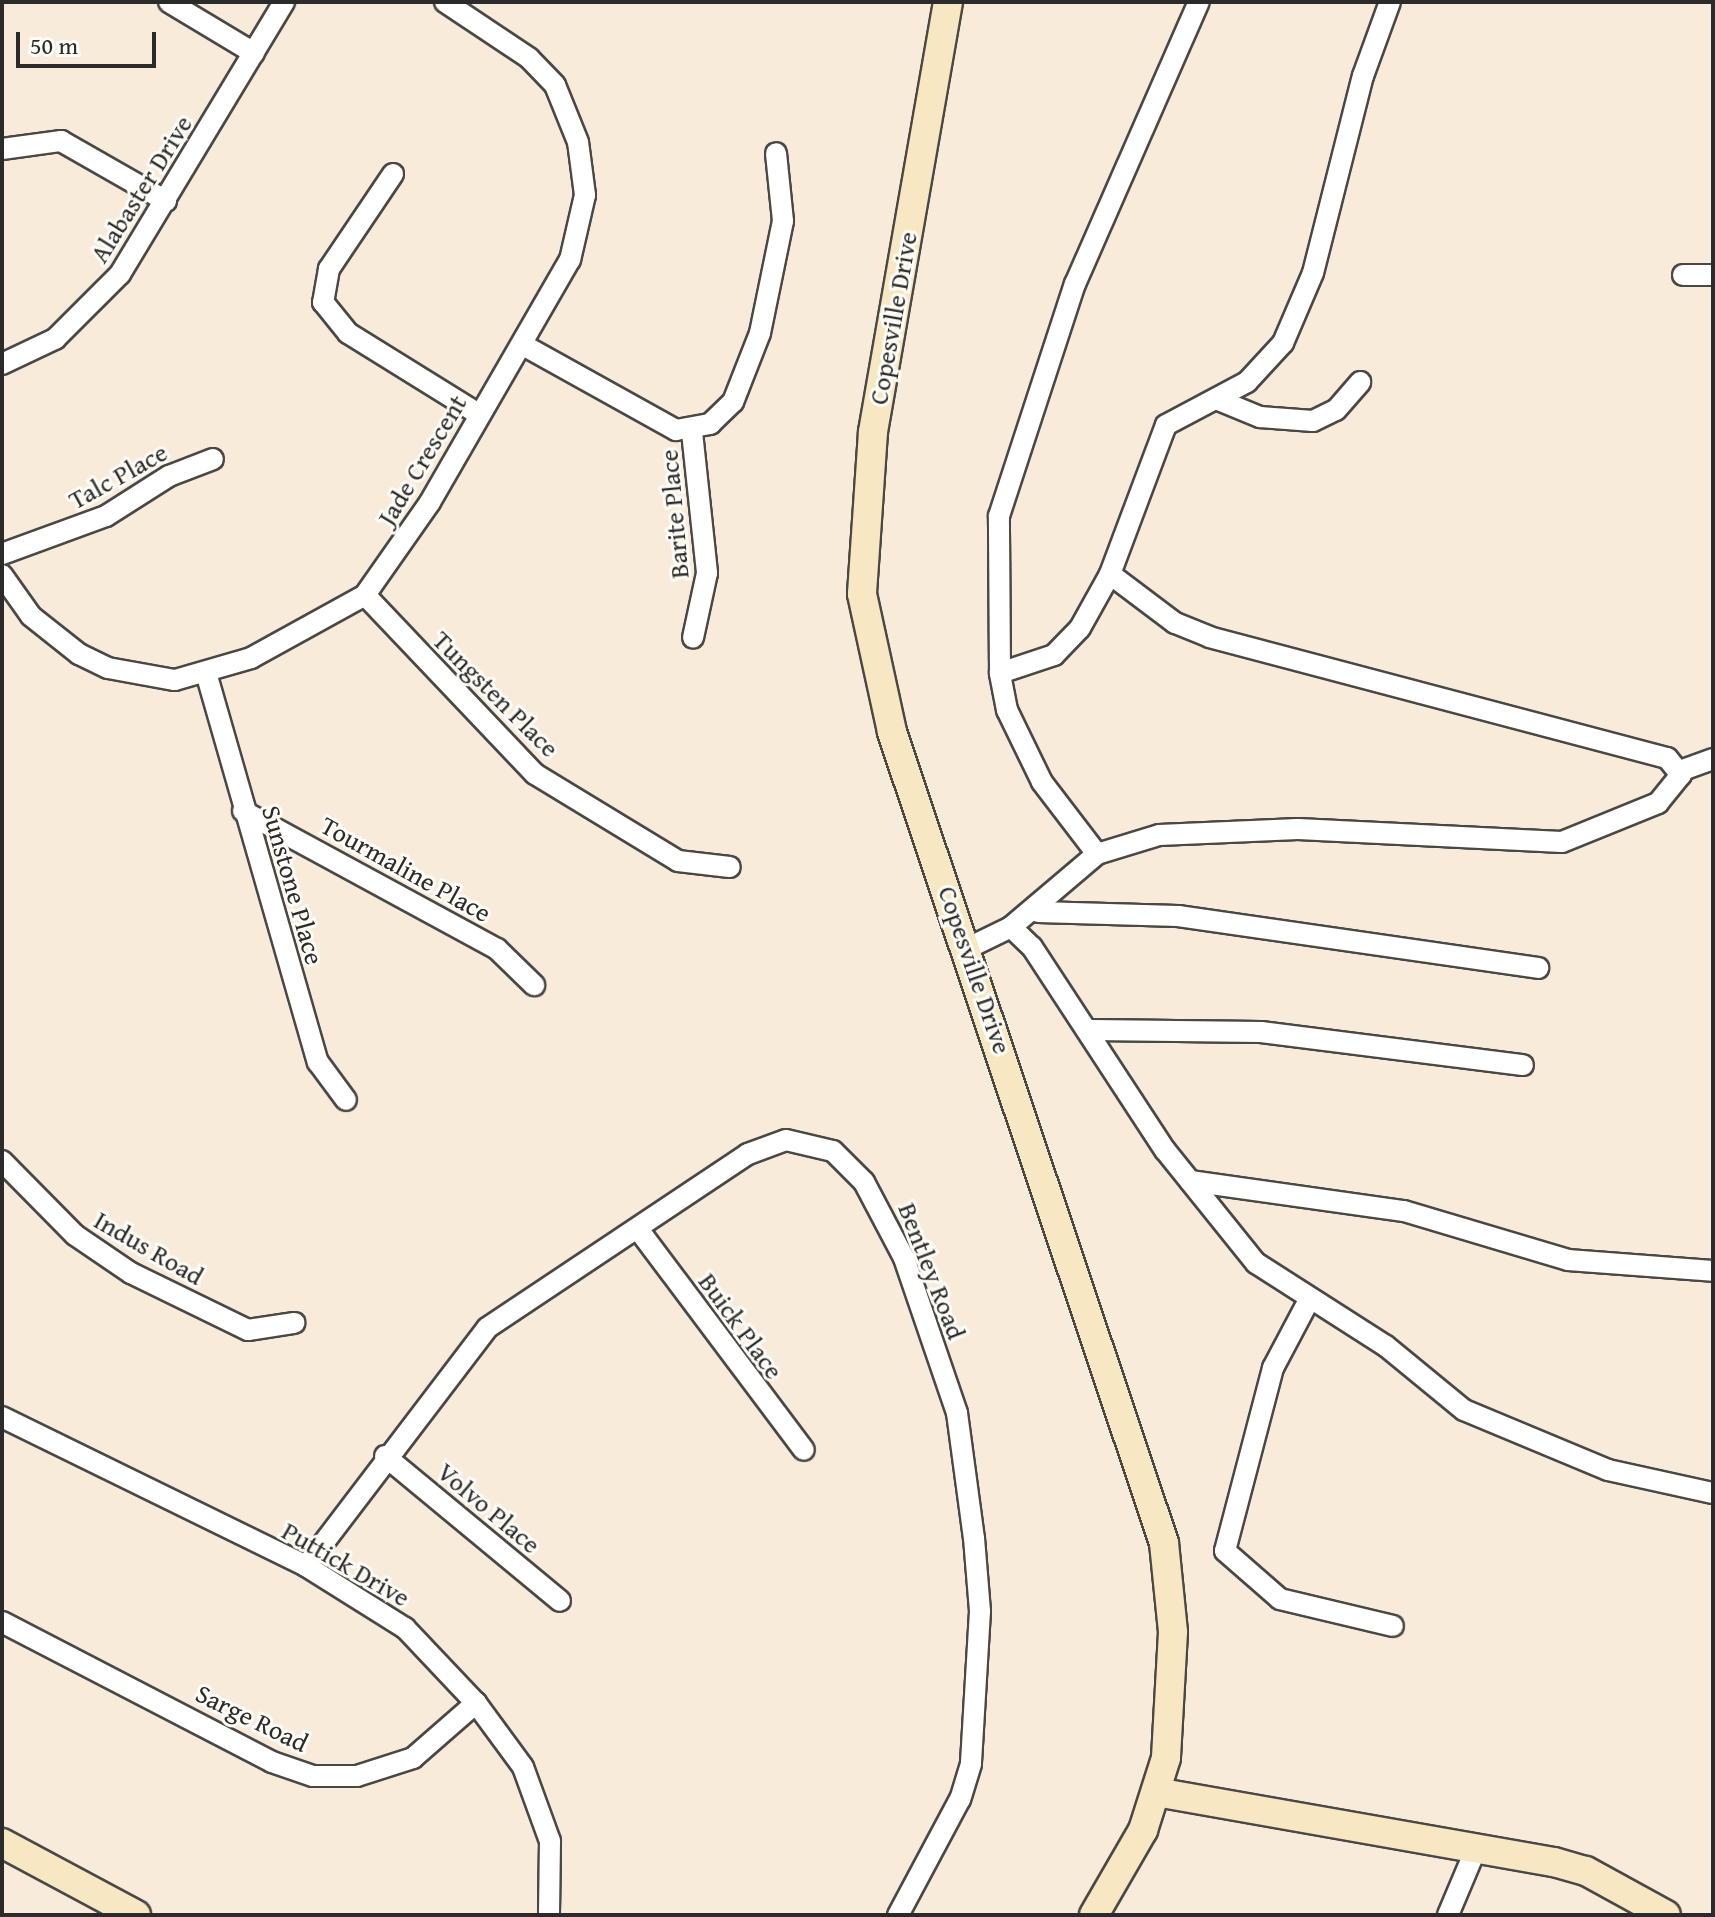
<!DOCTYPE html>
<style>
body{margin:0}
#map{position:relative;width:1715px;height:1917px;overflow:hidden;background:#f9ebda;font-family:"Gentium Book Plus",serif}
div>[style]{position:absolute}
.roads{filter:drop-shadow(2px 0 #4a4845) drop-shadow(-2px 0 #4a4845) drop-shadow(0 2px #4a4845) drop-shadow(0 -2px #4a4845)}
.street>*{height:20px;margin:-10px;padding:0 10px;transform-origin:10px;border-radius:10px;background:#fff}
.secondary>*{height:28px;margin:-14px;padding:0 14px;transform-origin:14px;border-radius:14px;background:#f7e8c3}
span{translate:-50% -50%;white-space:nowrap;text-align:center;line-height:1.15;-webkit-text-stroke:6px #fdfcf7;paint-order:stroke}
.street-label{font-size:26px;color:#2b2b2b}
.frame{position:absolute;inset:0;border:4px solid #2b2b2b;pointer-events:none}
.scale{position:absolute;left:16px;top:32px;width:140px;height:36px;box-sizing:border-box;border:4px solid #2b2b2b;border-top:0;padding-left:10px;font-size:24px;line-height:28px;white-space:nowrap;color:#2b2b2b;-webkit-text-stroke:6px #fdfcf7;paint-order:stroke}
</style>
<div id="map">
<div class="roads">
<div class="street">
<i style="left:169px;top:2px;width:99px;rotate:31deg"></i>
<i style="left:2px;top:149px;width:60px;rotate:-7.7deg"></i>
<i style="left:61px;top:141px;width:121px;rotate:29.7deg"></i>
<i style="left:393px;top:174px;width:115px;rotate:124deg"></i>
<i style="left:329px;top:269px;width:34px;rotate:100deg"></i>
<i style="left:323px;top:302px;width:40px;rotate:51deg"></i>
<i style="left:348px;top:333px;width:155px;rotate:31.8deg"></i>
<i style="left:1683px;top:275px;width:30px"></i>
<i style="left:523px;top:345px;width:175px;rotate:29.1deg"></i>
<i style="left:676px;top:430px;width:35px;rotate:-10deg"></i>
<i style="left:710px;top:424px;width:32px;rotate:-44deg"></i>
<i style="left:733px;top:402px;width:74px;rotate:-68.6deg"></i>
<i style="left:760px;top:333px;width:114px;rotate:-78.4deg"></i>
<i style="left:783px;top:221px;width:68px;rotate:-95.9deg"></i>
<i style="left:2px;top:364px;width:59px;rotate:-25.3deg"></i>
<i style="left:55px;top:339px;width:92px;rotate:-45deg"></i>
<i style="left:120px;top:274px;width:318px;rotate:-58.9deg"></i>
<i style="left:1216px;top:399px;width:48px;rotate:22.2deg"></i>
<i style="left:1260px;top:417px;width:53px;rotate:4.3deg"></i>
<i style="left:1313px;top:421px;width:25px;rotate:-26deg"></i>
<i style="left:1336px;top:410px;width:37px;rotate:-49deg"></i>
<i style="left:692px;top:432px;width:142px;rotate:83.9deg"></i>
<i style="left:707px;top:573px;width:66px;rotate:102.2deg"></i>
<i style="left:2px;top:554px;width:111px;rotate:-20.1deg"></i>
<i style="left:106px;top:516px;width:75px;rotate:-32.4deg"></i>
<i style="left:169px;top:476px;width:47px;rotate:-21.1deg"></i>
<i style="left:2px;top:575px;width:50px;rotate:54.7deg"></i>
<i style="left:31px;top:616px;width:61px;rotate:38.4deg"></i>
<i style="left:79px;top:654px;width:32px;rotate:26deg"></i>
<i style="left:108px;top:668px;width:68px;rotate:10.2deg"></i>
<i style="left:175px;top:680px;width:79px;rotate:-16.1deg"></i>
<i style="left:251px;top:658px;width:130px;rotate:-28.9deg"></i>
<i style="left:365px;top:595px;width:113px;rotate:-55deg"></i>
<i style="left:430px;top:502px;width:280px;rotate:-60deg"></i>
<i style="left:570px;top:260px;width:67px;rotate:-77deg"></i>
<i style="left:585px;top:195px;width:53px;rotate:-97.5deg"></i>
<i style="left:578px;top:142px;width:61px;rotate:-112deg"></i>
<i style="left:555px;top:85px;width:37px;rotate:-134deg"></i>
<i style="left:529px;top:58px;width:101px;rotate:-146.3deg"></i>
<i style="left:365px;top:595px;width:247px;rotate:46.5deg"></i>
<i style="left:535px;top:774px;width:167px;rotate:31.3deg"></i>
<i style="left:678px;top:861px;width:52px;rotate:6.6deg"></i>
<i style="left:1000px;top:673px;width:57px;rotate:-18.4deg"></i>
<i style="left:1054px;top:655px;width:37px;rotate:-46deg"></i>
<i style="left:1080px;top:628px;width:62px;rotate:-60.9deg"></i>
<i style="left:1110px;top:574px;width:159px;rotate:-69.4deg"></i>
<i style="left:1166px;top:425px;width:92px;rotate:-28deg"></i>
<i style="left:1247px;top:382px;width:53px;rotate:-47.3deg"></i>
<i style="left:1283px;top:343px;width:76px;rotate:-66.8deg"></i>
<i style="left:1313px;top:273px;width:203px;rotate:-75.8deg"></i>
<i style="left:1363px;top:76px;width:79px;rotate:-70deg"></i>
<i style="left:207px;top:676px;width:402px;rotate:74deg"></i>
<i style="left:318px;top:1062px;width:47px;rotate:53.6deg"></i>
<i style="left:1680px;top:771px;width:35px;rotate:-20deg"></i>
<i style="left:243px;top:811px;width:289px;rotate:28.5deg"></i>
<i style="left:497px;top:949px;width:52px;rotate:44.2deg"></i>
<i style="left:1097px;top:854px;width:65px;rotate:-17deg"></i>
<i style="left:1159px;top:835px;width:139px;rotate:-2.5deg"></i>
<i style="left:1298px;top:829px;width:264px;rotate:2.8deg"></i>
<i style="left:1562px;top:842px;width:104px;rotate:-22.1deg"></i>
<i style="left:1658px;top:803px;width:36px;rotate:-51deg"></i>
<i style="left:1681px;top:775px;width:22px;rotate:-129deg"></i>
<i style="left:1667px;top:758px;width:473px;rotate:-165.2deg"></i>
<i style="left:1210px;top:637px;width:38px;rotate:-158deg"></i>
<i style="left:1175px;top:623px;width:81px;rotate:-143deg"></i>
<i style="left:1038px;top:912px;width:140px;rotate:1.6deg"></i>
<i style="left:1178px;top:916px;width:364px;rotate:8.2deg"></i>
<i style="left:1011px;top:927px;width:113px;rotate:-40.3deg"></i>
<i style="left:1097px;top:854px;width:91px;rotate:-127.4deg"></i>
<i style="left:1042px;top:782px;width:80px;rotate:-115.9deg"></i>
<i style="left:1007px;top:710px;width:38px;rotate:-101deg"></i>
<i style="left:1000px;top:673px;width:157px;rotate:-90.4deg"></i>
<i style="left:999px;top:516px;width:244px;rotate:-71.9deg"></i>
<i style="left:1075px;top:284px;width:308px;rotate:-66.3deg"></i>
<i style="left:968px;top:948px;width:48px;rotate:-26deg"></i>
<i style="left:1011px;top:927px;width:29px;rotate:44deg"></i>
<i style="left:1032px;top:947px;width:243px;rotate:56.8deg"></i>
<i style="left:1165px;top:1150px;width:145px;rotate:51.2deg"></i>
<i style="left:1256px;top:1263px;width:154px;rotate:32.6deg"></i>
<i style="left:1386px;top:1346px;width:101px;rotate:39.4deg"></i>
<i style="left:1464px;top:1410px;width:156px;rotate:22.6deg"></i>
<i style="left:1608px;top:1470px;width:107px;rotate:12.4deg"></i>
<i style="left:1092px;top:1030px;width:169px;rotate:0.7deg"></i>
<i style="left:1261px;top:1032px;width:264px;rotate:7.2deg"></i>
<i style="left:2px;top:1161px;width:104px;rotate:45.4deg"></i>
<i style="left:75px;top:1235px;width:68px;rotate:34.2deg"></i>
<i style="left:131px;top:1273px;width:130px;rotate:26deg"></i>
<i style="left:248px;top:1330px;width:47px;rotate:-8.7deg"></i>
<i style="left:1190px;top:1181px;width:216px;rotate:8deg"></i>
<i style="left:1404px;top:1211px;width:171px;rotate:16.6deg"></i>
<i style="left:1568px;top:1260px;width:145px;rotate:4.3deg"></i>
<i style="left:638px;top:1229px;width:276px;rotate:53.1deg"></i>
<i style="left:1309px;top:1300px;width:77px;rotate:117.9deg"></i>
<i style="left:1273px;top:1368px;width:189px;rotate:104.7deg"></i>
<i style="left:1225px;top:1551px;width:73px;rotate:41.1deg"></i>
<i style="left:1280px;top:1599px;width:116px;rotate:13.4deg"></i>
<i style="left:2px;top:1417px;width:339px;rotate:26.1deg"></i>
<i style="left:306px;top:1566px;width:117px;rotate:32.1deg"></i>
<i style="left:405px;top:1628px;width:103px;rotate:46.6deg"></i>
<i style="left:476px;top:1703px;width:79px;rotate:53.7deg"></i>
<i style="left:523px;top:1767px;width:79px;rotate:70deg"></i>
<i style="left:550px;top:1841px;width:74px;rotate:90.8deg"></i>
<i style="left:385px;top:1456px;width:227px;rotate:39.6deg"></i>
<i style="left:306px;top:1566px;width:299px;rotate:-52.7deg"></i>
<i style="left:487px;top:1328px;width:314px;rotate:-33.7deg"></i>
<i style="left:748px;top:1154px;width:40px;rotate:-20.2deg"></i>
<i style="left:786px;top:1140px;width:48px;rotate:13.2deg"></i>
<i style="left:833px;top:1151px;width:44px;rotate:45deg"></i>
<i style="left:864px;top:1182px;width:86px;rotate:62.2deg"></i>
<i style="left:904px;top:1258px;width:164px;rotate:71.1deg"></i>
<i style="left:957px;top:1413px;width:126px;rotate:82.3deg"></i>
<i style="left:974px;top:1538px;width:73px;rotate:85.3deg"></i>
<i style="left:980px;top:1611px;width:153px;rotate:93.4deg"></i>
<i style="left:971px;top:1764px;width:37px;rotate:107deg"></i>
<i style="left:960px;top:1799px;width:132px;rotate:118.1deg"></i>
<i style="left:2px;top:1622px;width:304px;rotate:27.4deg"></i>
<i style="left:272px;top:1762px;width:43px;rotate:18.9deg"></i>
<i style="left:313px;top:1776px;width:44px"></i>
<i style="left:357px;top:1776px;width:59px;rotate:-17.8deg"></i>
<i style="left:413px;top:1758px;width:84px;rotate:-41.1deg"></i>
<i style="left:1448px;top:1915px;width:69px;rotate:-67.1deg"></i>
</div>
<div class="secondary">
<i style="left:948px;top:2px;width:436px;rotate:99.9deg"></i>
<i style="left:873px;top:432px;width:162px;rotate:93.9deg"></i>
<i style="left:862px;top:594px;width:141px;rotate:77.7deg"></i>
<i style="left:892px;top:732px;width:855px;rotate:71.46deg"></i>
<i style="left:1164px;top:1543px;width:89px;rotate:84.2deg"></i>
<i style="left:1173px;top:1632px;width:126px;rotate:93.2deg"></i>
<i style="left:1166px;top:1758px;width:76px;rotate:107.7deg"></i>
<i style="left:1143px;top:1830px;width:98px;rotate:120deg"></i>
<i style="left:1156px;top:1792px;width:404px;rotate:10deg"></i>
<i style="left:1554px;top:1862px;width:33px;rotate:16deg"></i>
<i style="left:1586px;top:1871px;width:91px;rotate:28.8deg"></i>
<i style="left:2px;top:1843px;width:152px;rotate:28.2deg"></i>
</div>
</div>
<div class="street-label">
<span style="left:141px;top:189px;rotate:-58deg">Alabaster Drive</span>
<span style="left:893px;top:318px;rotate:-80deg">Copesville Drive</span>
<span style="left:422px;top:460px;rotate:-59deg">Jade Crescent</span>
<span style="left:118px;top:476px;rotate:-29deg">Talc Place</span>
<span style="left:674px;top:514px;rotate:-95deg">Barite Place</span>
<span style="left:496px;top:694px;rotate:45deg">Tungsten Place</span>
<span style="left:406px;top:869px;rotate:29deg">Tourmaline Place</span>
<span style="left:293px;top:885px;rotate:74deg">Sunstone Place</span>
<span style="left:975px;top:970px;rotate:71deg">Copesville Drive</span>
<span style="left:149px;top:1248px;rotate:30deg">Indus Road</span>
<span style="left:932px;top:1271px;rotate:69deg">Bentley Road</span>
<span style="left:741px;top:1326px;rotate:54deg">Buick Place</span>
<span style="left:489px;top:1508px;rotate:40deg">Volvo Place</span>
<span style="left:346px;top:1564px;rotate:30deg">Puttick Drive</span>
<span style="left:252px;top:1718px;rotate:26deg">Sarge Road</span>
</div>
<div class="frame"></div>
<div class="scale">50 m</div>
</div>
